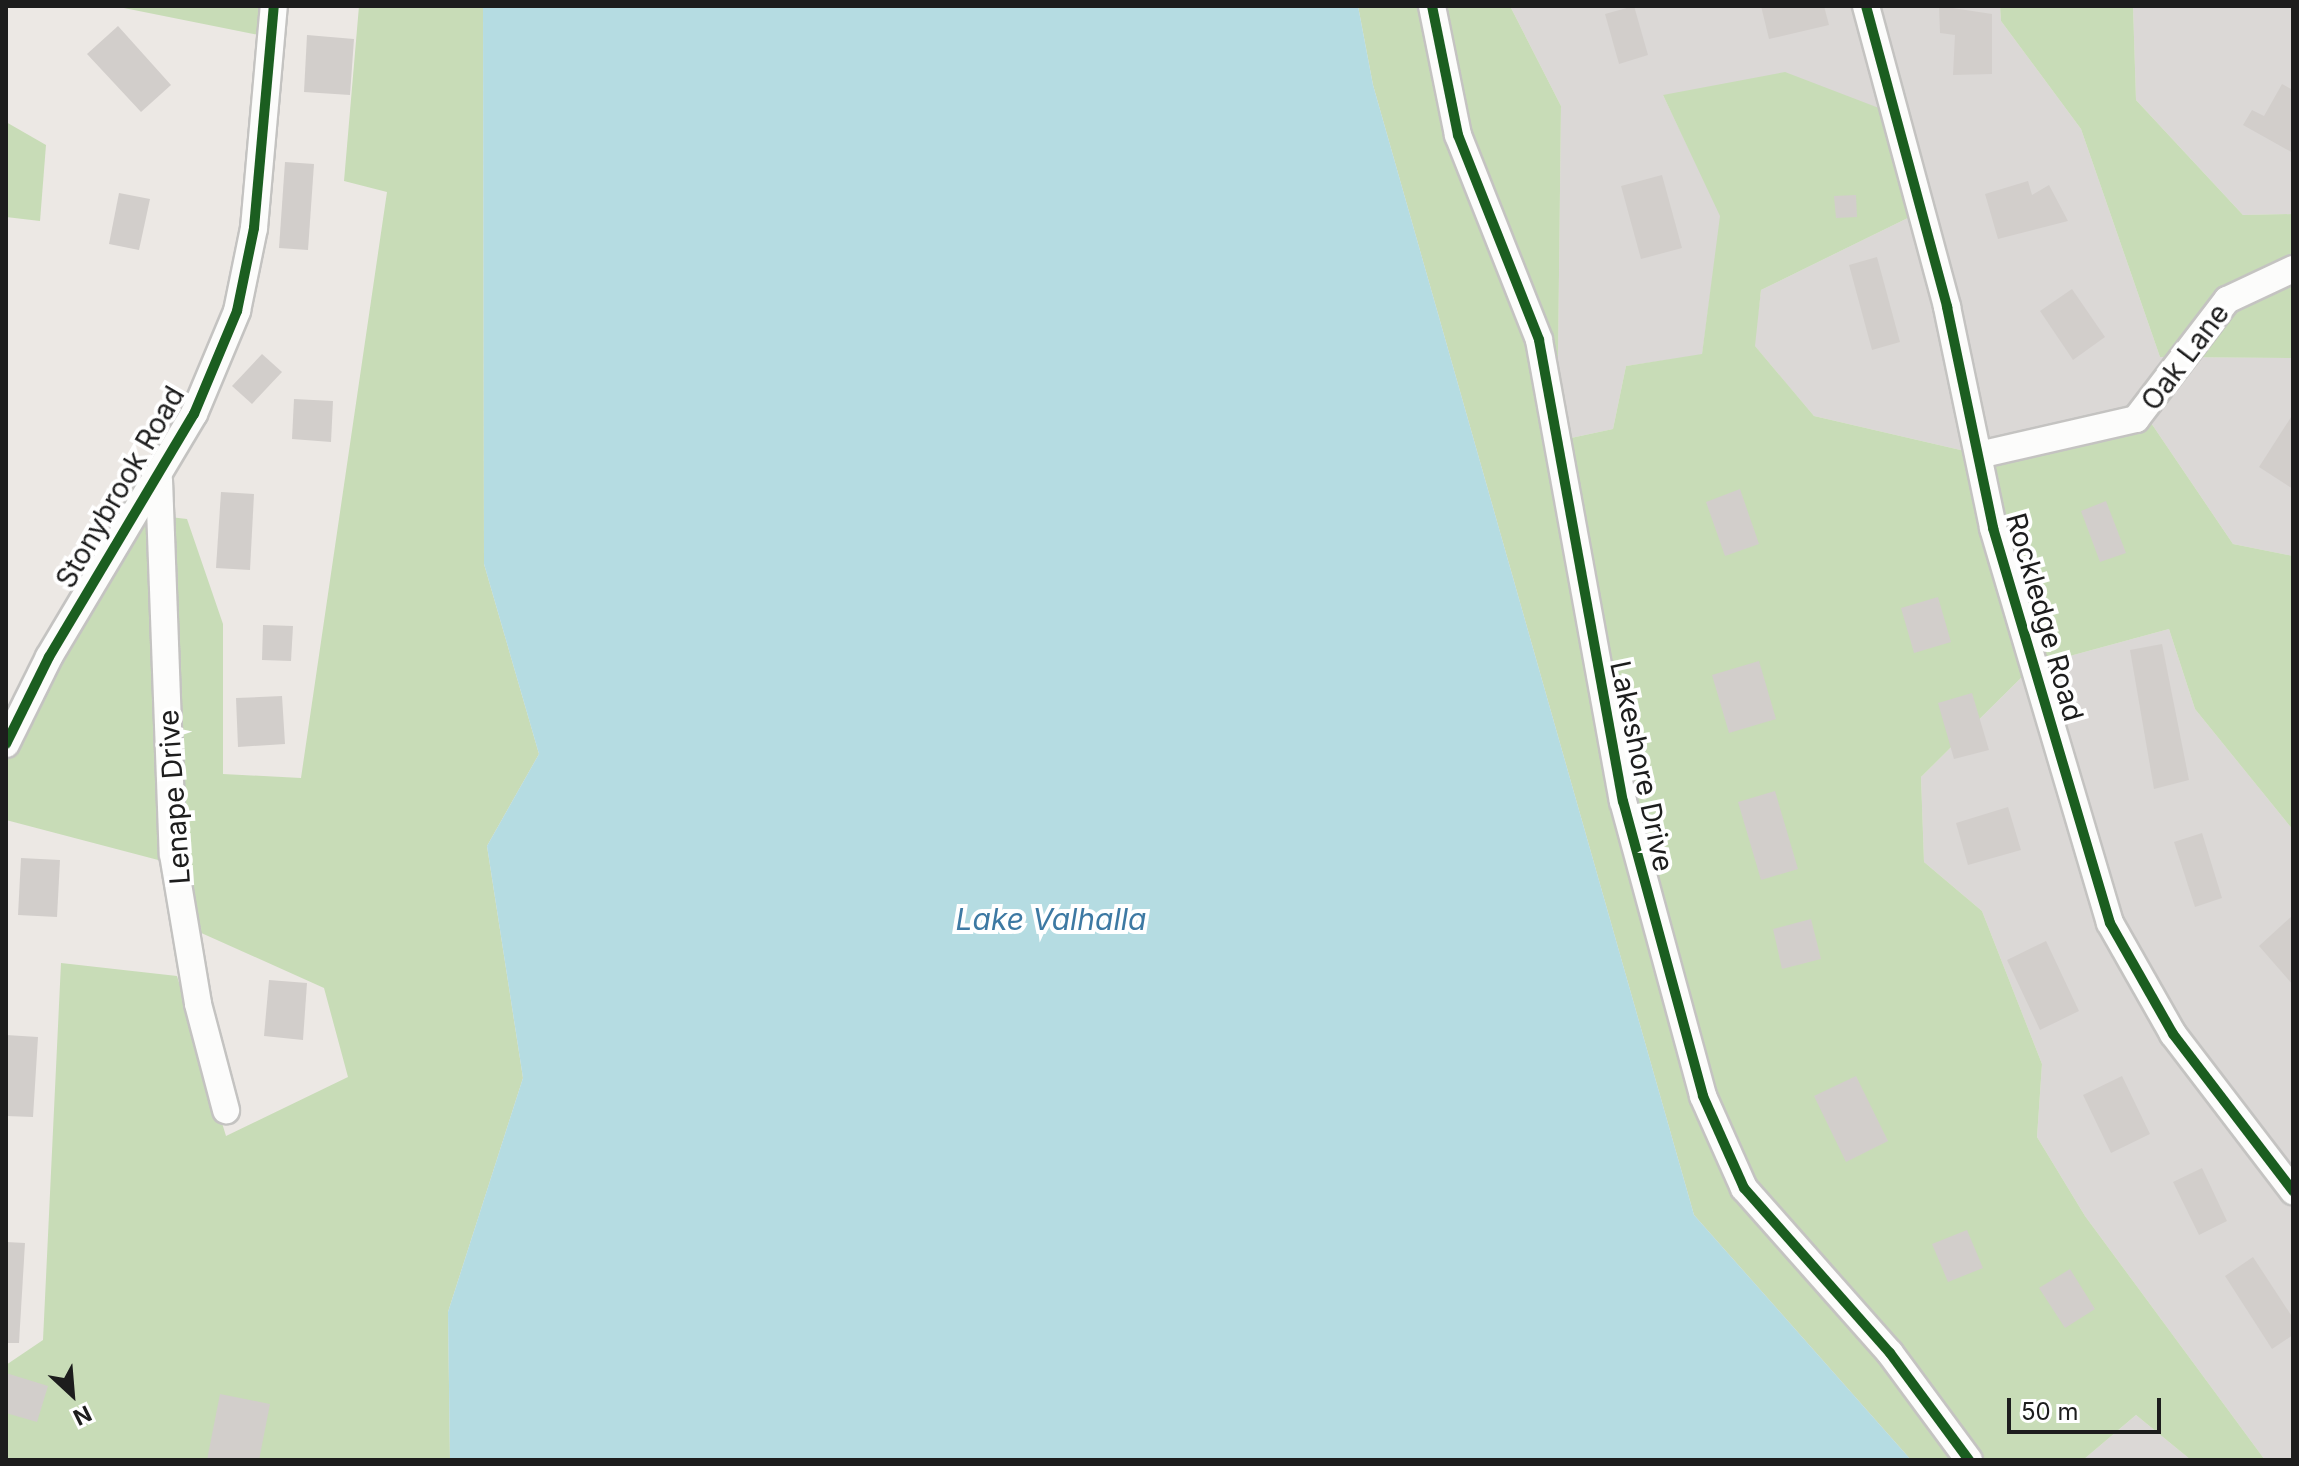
<!DOCTYPE html>
<style>
body{margin:0}
#map{position:relative;width:2299px;height:1466px;overflow:hidden;background:#ece8e4;font-family:Inter,sans-serif}
div>[style]{position:absolute}
.residential>*{inset:0;background:#dbd8d6}
.forest>*{inset:0;background:#c8dcb7}
.water>*{inset:0;background:#b5dce2}
.building>*{inset:0;background:#d2cecb}
.roads{filter:drop-shadow(2px 0 #c4c3c1) drop-shadow(-2px 0 #c4c3c1) drop-shadow(0 2px #c4c3c1) drop-shadow(0 -2px #c4c3c1)}
.minor>*{height:26px;margin:-13px;padding:0 13px;transform-origin:13px;border-radius:13px;background:#fcfcfb}
.cycleway>*{height:10px;margin:-5px;padding:0 5px;transform-origin:5px;border-radius:5px;background:#1b5e20}
span{translate:-50% -50%;white-space:nowrap;text-align:center;line-height:1.15;-webkit-text-stroke:8px #fff;paint-order:stroke}
.street-label{font-size:28px;color:#1d1d1d}
.water-label{font-size:30px;color:#3d79a3;font-style:italic}
.frame{position:absolute;inset:0;border:8px solid #1d1d1d;pointer-events:none}
.north{position:absolute;left:32px;top:1354px;width:80px;height:80px;-webkit-text-stroke:6px #fff;paint-order:stroke;rotate:154deg;font-size:22px;font-weight:700;line-height:32px;text-align:center;color:#1d1d1d}
.north::after{content:'';display:block;margin:auto;width:28px;height:36px;background:#1d1d1d;clip-path:polygon(50% 0,100% 100%,50% 72%,0 100%)}
.scale{position:absolute;left:2007px;top:1398px;width:154px;height:36px;box-sizing:border-box;border:4px solid #1d1d1d;border-top:0;padding-left:10px;font-size:24px;line-height:28px;white-space:nowrap;color:#1d1d1d;-webkit-text-stroke:6px #fff;paint-order:stroke}
</style>
<div id="map">
<div class="residential">
<i style="clip-path:polygon(1510px 6px,2000px 6px,2001px 21px,2081px 129px,2160px 357px,2293px 358px,2293px 556px,2233px 544px,2145px 414px,1982px 455px,1814px 416px,1754px 345px,1761px 290px,1918px 213px,1663px 95px,1721px 216px,1702px 355px,1626px 366px,1613px 429px,1557px 441px,1561px 106px)"></i>
<i style="clip-path:polygon(2133px 6px,2293px 6px,2293px 214px,2243px 215px,2136px 100px)"></i>
<i style="clip-path:polygon(2169px 629px,2195px 709px,2293px 830px,2293px 1460px,2265px 1460px,2085px 1216px,2037px 1137px,2042px 1064px,1982px 911px,1924px 862px,1921px 777px,2033px 666px)"></i>
<i style="clip-path:polygon(2136px 1415px,2191px 1460px,2083px 1460px)"></i>
</div>
<div class="forest">
<i style="clip-path:polygon(114px 6px,268px 6px,264px 36px)"></i>
<i style="clip-path:polygon(359px 6px,483px 6px,484px 564px,539px 754px,487px 846px,523px 1078px,448px 1312px,450px 1460px,6px 1460px,6px 1365px,43px 1340px,61px 963px,177px 976px,226px 1136px,348px 1077px,324px 988px,179px 923px,162px 861px,6px 820px,6px 747px,135px 513px,187px 519px,223px 624px,223px 774px,301px 778px,387px 192px,344px 181px)"></i>
<i style="clip-path:polygon(1358px 6px,1510px 6px,1561px 106px,1557px 441px,1613px 429px,1626px 366px,1702px 354px,1720px 216px,1663px 95px,1785px 72px,1892px 113px,1918px 213px,1761px 290px,1755px 346px,1814px 416px,1982px 455px,2145px 414px,2233px 544px,2293px 556px,2293px 830px,2195px 709px,2169px 629px,2033px 666px,1921px 777px,1924px 862px,1982px 911px,2042px 1064px,2037px 1137px,2085px 1216px,2265px 1460px,2191px 1460px,2136px 1415px,2083px 1460px,1911px 1460px,1694px 1215px,1373px 85px)"></i>
<i style="clip-path:polygon(2000px 6px,2133px 6px,2136px 100px,2243px 215px,2293px 214px,2293px 358px,2160px 357px,2081px 129px,2001px 21px)"></i>
<i style="clip-path:polygon(6px 122px,46px 145px,40px 221px,6px 217px)"></i>
</div>
<div class="water">
<i style="clip-path:polygon(483px 6px,1358px 6px,1373px 85px,1694px 1215px,1911px 1460px,450px 1460px,448px 1312px,523px 1078px,487px 846px,539px 754px,484px 564px)"></i>
</div>
<div class="building">
<i style="clip-path:polygon(1634px 6px,1648px 55px,1619px 64px,1605px 14px)"></i>
<i style="clip-path:polygon(1761px 6px,1824px 6px,1829px 25px,1769px 39px)"></i>
<i style="clip-path:polygon(1939px 6px,1992px 14px,1992px 74px,1953px 75px,1955px 35px,1940px 33px)"></i>
<i style="clip-path:polygon(118px 26px,171px 85px,141px 112px,87px 54px)"></i>
<i style="clip-path:polygon(307px 35px,354px 39px,350px 95px,304px 92px)"></i>
<i style="clip-path:polygon(2282px 84px,2293px 90px,2293px 153px,2243px 125px,2252px 110px,2264px 116px)"></i>
<i style="clip-path:polygon(285px 162px,314px 164px,308px 250px,279px 248px)"></i>
<i style="clip-path:polygon(1662px 175px,1682px 248px,1641px 259px,1621px 186px)"></i>
<i style="clip-path:polygon(2028px 181px,2032px 195px,2049px 185px,2068px 221px,1998px 239px,1985px 194px)"></i>
<i style="clip-path:polygon(119px 193px,150px 199px,139px 250px,109px 244px)"></i>
<i style="clip-path:polygon(1856px 195px,1857px 217px,1836px 218px,1834px 196px)"></i>
<i style="clip-path:polygon(1877px 257px,1900px 342px,1872px 350px,1849px 265px)"></i>
<i style="clip-path:polygon(2072px 289px,2105px 337px,2073px 360px,2040px 311px)"></i>
<i style="clip-path:polygon(262px 354px,282px 372px,252px 404px,232px 386px)"></i>
<i style="clip-path:polygon(294px 399px,333px 401px,331px 442px,292px 439px)"></i>
<i style="clip-path:polygon(2293px 414px,2293px 489px,2259px 467px)"></i>
<i style="clip-path:polygon(1740px 489px,1759px 544px,1725px 556px,1706px 502px)"></i>
<i style="clip-path:polygon(221px 492px,254px 494px,250px 570px,216px 568px)"></i>
<i style="clip-path:polygon(2106px 501px,2126px 553px,2100px 562px,2081px 511px)"></i>
<i style="clip-path:polygon(1938px 597px,1951px 642px,1914px 653px,1901px 608px)"></i>
<i style="clip-path:polygon(263px 625px,293px 626px,291px 661px,262px 660px)"></i>
<i style="clip-path:polygon(2162px 644px,2189px 780px,2154px 789px,2130px 650px)"></i>
<i style="clip-path:polygon(1759px 661px,1776px 719px,1729px 733px,1712px 675px)"></i>
<i style="clip-path:polygon(1972px 693px,1989px 750px,1954px 759px,1938px 703px)"></i>
<i style="clip-path:polygon(282px 696px,285px 744px,238px 747px,236px 698px)"></i>
<i style="clip-path:polygon(1775px 791px,1798px 869px,1761px 880px,1738px 802px)"></i>
<i style="clip-path:polygon(2008px 807px,2021px 850px,1968px 865px,1956px 823px)"></i>
<i style="clip-path:polygon(2202px 833px,2222px 898px,2195px 907px,2174px 842px)"></i>
<i style="clip-path:polygon(21px 858px,60px 860px,57px 917px,18px 915px)"></i>
<i style="clip-path:polygon(2293px 915px,2293px 985px,2259px 946px)"></i>
<i style="clip-path:polygon(1811px 919px,1821px 959px,1782px 969px,1773px 929px)"></i>
<i style="clip-path:polygon(2046px 941px,2079px 1011px,2040px 1030px,2007px 960px)"></i>
<i style="clip-path:polygon(269px 980px,307px 983px,303px 1040px,264px 1036px)"></i>
<i style="clip-path:polygon(6px 1035px,38px 1037px,33px 1117px,6px 1116px)"></i>
<i style="clip-path:polygon(1856px 1076px,1888px 1141px,1846px 1162px,1814px 1096px)"></i>
<i style="clip-path:polygon(2122px 1076px,2150px 1134px,2111px 1153px,2083px 1095px)"></i>
<i style="clip-path:polygon(2202px 1168px,2227px 1221px,2199px 1235px,2173px 1182px)"></i>
<i style="clip-path:polygon(1967px 1230px,1983px 1268px,1948px 1282px,1932px 1244px)"></i>
<i style="clip-path:polygon(6px 1242px,25px 1243px,19px 1343px,6px 1343px)"></i>
<i style="clip-path:polygon(2253px 1257px,2293px 1318px,2293px 1335px,2272px 1349px,2225px 1276px)"></i>
<i style="clip-path:polygon(2070px 1269px,2095px 1309px,2065px 1328px,2039px 1288px)"></i>
<i style="clip-path:polygon(6px 1373px,48px 1386px,37px 1422px,6px 1413px)"></i>
<i style="clip-path:polygon(220px 1394px,270px 1404px,259px 1460px,207px 1460px)"></i>
</div>
<div class="roads">
<div class="minor">
<i style="left:1432px;top:6px;width:132px;rotate:78.6deg"></i>
<i style="left:1458px;top:135px;width:220px;rotate:68.4deg"></i>
<i style="left:1539px;top:340px;width:469px;rotate:79.7deg"></i>
<i style="left:1623px;top:801px;width:306px;rotate:74.8deg"></i>
<i style="left:1703px;top:1096px;width:101px;rotate:66deg"></i>
<i style="left:1744px;top:1188px;width:220px;rotate:48.5deg"></i>
<i style="left:1890px;top:1353px;width:133px;rotate:53.6deg"></i>
<i style="left:1866px;top:6px;width:312px;rotate:74.9deg"></i>
<i style="left:1947px;top:307px;width:226px;rotate:78.2deg"></i>
<i style="left:1993px;top:528px;width:412px;rotate:73.5deg"></i>
<i style="left:2110px;top:923px;width:128px;rotate:60.4deg"></i>
<i style="left:2173px;top:1034px;width:198px;rotate:52.6deg"></i>
<i style="left:1979px;top:455px;width:161px;rotate:-12.9deg"></i>
<i style="left:2136px;top:419px;width:150px;rotate:-52.6deg"></i>
<i style="left:2227px;top:300px;width:73px;rotate:-25.2deg"></i>
<i style="left:159px;top:480px;width:374px;rotate:87.9deg"></i>
<i style="left:173px;top:854px;width:152px;rotate:80.5deg"></i>
<i style="left:198px;top:1004px;width:110px;rotate:75.2deg"></i>
<i style="left:6px;top:744px;width:97px;rotate:-63.7deg"></i>
<i style="left:49px;top:657px;width:283px;rotate:-59.2deg"></i>
<i style="left:194px;top:414px;width:112px;rotate:-67.3deg"></i>
<i style="left:237px;top:311px;width:85px;rotate:-78.4deg"></i>
<i style="left:254px;top:228px;width:223px;rotate:-84.9deg"></i>
</div>
</div>
<div class="cycleway">
<i style="left:1432px;top:6px;width:132px;rotate:78.6deg"></i>
<i style="left:1458px;top:135px;width:220px;rotate:68.4deg"></i>
<i style="left:1539px;top:340px;width:469px;rotate:79.7deg"></i>
<i style="left:1623px;top:801px;width:306px;rotate:74.8deg"></i>
<i style="left:1703px;top:1096px;width:101px;rotate:66deg"></i>
<i style="left:1744px;top:1188px;width:220px;rotate:48.5deg"></i>
<i style="left:1890px;top:1353px;width:133px;rotate:53.6deg"></i>
<i style="left:1866px;top:6px;width:312px;rotate:74.9deg"></i>
<i style="left:1947px;top:307px;width:226px;rotate:78.2deg"></i>
<i style="left:1993px;top:528px;width:412px;rotate:73.5deg"></i>
<i style="left:2110px;top:923px;width:128px;rotate:60.4deg"></i>
<i style="left:2173px;top:1034px;width:198px;rotate:52.6deg"></i>
<i style="left:6px;top:744px;width:97px;rotate:-63.7deg"></i>
<i style="left:49px;top:657px;width:283px;rotate:-59.2deg"></i>
<i style="left:194px;top:414px;width:112px;rotate:-67.3deg"></i>
<i style="left:237px;top:311px;width:85px;rotate:-78.4deg"></i>
<i style="left:254px;top:228px;width:223px;rotate:-84.9deg"></i>
</div>
<div class="street-label">
<span style="left:2185px;top:357px;rotate:-53deg">Oak Lane</span>
<span style="left:120px;top:487px;rotate:-60deg">Stonybrook Road</span>
<span style="left:2045px;top:617px;rotate:74deg">Rockledge Road</span>
<span style="left:1642px;top:766px;rotate:78deg">Lakeshore Drive</span>
<span style="left:174px;top:797px;rotate:-94deg">Lenape Drive</span>
</div>
<div class="water-label">
<span style="left:1051px;top:919px">Lake Valhalla</span>
</div>
<div class="frame"></div>
<div class="north">N</div>
<div class="scale">50 m</div>
</div>
